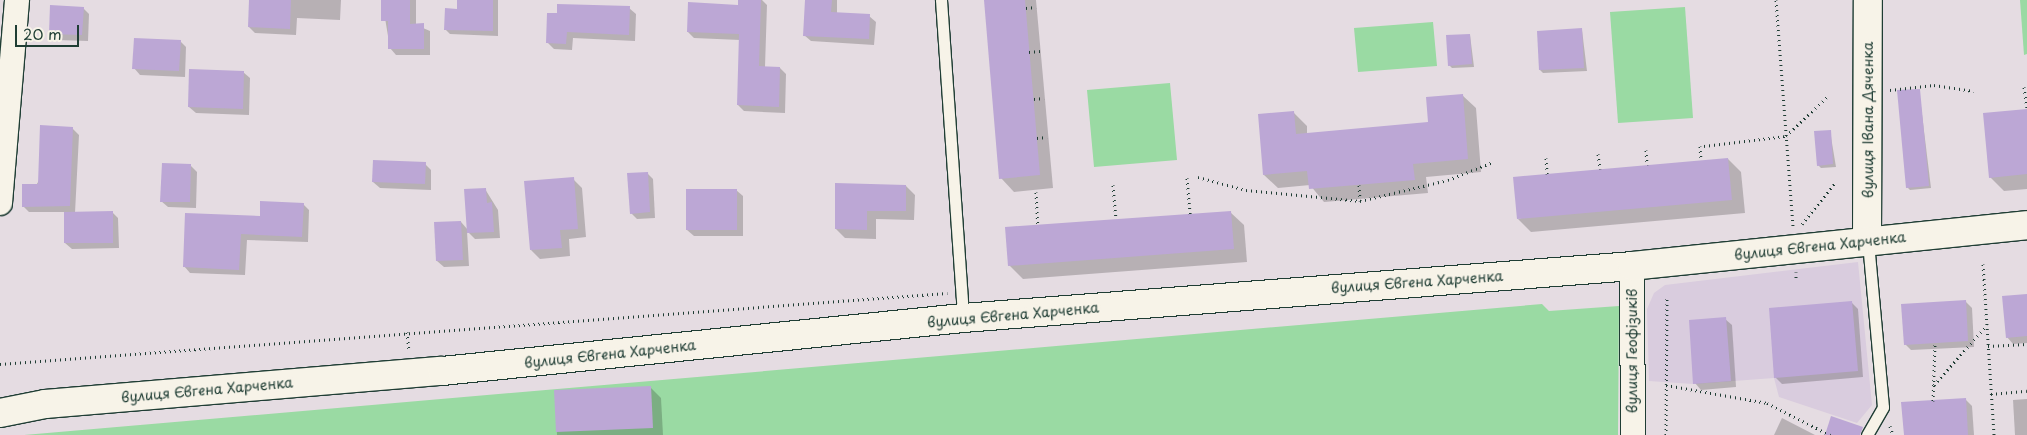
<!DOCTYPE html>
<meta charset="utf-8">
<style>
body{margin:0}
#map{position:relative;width:2027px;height:435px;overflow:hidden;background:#e5dce2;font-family:"Playpen Sans",sans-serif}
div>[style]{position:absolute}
.built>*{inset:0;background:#d9ccde}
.green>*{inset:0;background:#9adaa3}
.shadow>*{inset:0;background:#0003}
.building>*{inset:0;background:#bca7d5}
.path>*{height:3px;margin-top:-1.5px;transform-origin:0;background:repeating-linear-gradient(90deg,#1f3d34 0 1px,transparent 0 5px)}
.roads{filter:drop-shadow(1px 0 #1f3d34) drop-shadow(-1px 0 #1f3d34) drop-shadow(0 1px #1f3d34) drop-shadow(0 -1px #1f3d34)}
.lane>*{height:11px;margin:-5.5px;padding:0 5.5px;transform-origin:5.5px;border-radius:5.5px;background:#f7f3e8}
.street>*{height:24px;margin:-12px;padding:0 12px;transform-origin:12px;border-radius:12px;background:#f7f3e8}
.secondary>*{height:28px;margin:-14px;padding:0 14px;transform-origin:14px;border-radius:14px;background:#f7f3e8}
span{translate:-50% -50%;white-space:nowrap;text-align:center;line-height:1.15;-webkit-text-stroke:5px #f7f3e8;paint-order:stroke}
.street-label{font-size:14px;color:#1f3d34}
.scale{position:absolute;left:15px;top:25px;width:64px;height:22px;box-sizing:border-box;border:2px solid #1f3d34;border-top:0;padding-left:6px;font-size:15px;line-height:18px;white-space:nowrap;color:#1f3d34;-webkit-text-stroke:4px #f7f3e8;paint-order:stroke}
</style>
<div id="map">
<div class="built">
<i style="clip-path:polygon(1858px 262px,1872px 405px,1857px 423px,1779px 397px,1774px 378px,1693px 384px,1649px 381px,1647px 309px,1654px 293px,1665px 285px)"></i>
</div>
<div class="green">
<i style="clip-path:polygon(2020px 0,2027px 0,2027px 54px,2024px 55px)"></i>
<i style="clip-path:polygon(1685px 7px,1693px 118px,1618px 123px,1610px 12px)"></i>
<i style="clip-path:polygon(1433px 22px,1437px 66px,1358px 72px,1354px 28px)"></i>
<i style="clip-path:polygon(1170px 83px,1177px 160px,1094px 167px,1087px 90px)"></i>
<i style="clip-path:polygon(1542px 304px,1549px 311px,1619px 306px,1618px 435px,24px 435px)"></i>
</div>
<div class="shadow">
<i style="clip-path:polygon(250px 0,341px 0,340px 20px,297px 18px,296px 35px,255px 33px,249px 27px)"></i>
<i style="clip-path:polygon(382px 0,416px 0,416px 25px,430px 31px,430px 55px,396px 55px,390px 48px)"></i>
<i style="clip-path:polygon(458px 0,498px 0,498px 36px,450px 34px,445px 29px,458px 10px)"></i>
<i style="clip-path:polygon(740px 0,762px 0,767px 5px,765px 67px,780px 68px,786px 74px,785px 113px,744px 111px,738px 105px,740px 40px,694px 38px,688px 32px,739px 6px)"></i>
<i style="clip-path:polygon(806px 0,837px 0,837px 14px,869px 16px,876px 22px,874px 45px,811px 41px,804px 35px)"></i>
<i style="clip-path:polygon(985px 0,1036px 0,1053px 188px,1014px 192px,1001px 178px)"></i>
<i style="clip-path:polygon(83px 8px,89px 14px,88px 41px,57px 40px,50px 33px)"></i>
<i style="clip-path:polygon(629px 8px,636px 14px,635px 41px,573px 38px,572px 50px,554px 49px,548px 43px,549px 14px)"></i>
<i style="clip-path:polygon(1582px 30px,1587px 71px,1543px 73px,1540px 70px)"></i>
<i style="clip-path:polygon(1470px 35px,1474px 67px,1452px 68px,1449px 65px)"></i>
<i style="clip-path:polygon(180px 41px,186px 47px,185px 77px,140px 75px,134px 68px)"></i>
<i style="clip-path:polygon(243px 72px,250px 78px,249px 115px,196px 113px,189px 107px)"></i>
<i style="clip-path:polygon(1919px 90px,1931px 188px,1910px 190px,1907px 187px)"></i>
<i style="clip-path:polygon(1462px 95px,1476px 108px,1481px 172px,1426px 177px,1428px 193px,1324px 202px,1310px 185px,1278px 188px,1264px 175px,1293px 112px,1307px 126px,1307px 134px,1430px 123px)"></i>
<i style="clip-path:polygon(2027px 110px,2027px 189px,2004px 191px,1990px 177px)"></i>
<i style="clip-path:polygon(72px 128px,79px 135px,75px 213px,112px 212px,118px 218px,119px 248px,72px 249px,65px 243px,65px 212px,29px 212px,23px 206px)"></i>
<i style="clip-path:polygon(1830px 131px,1836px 167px,1821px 168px,1818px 165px)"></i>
<i style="clip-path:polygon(1728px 159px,1741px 172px,1745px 213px,1531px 232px,1518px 219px)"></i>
<i style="clip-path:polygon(425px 164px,431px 170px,431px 190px,380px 188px,373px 182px)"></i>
<i style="clip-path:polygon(191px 166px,197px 172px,196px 208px,168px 207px,161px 201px)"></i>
<i style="clip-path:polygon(647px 173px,653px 179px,655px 218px,637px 219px,631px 213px)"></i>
<i style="clip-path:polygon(573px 179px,582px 188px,586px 237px,569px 239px,570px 256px,540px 259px,531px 250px)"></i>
<i style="clip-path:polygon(906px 186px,915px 195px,914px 220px,876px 219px,876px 239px,845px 238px,836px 229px)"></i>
<i style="clip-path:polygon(485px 189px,498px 210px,500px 238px,475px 239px,467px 231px,469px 266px,444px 267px,437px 261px,461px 222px,468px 230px)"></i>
<i style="clip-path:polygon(736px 190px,743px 196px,743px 236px,694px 236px,687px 230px)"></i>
<i style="clip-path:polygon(303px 204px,309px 210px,308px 242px,247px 240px,245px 275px,190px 273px,184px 266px,261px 218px)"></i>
<i style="clip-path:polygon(1230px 212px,1244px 225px,1247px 262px,1023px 279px,1009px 265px)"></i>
<i style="clip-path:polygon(2027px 295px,2027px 343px,2013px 344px,2007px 337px)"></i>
<i style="clip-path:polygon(1965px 301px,1972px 308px,1974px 347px,1911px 350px,1905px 344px)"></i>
<i style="clip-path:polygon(1852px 303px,1858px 309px,1863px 377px,1782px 384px,1775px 377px)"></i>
<i style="clip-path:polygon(1725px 319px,1732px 325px,1736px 387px,1701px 390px,1695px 383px)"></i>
<i style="clip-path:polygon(650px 387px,661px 398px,663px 435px,557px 435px,555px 391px)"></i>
<i style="clip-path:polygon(2027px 399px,2027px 435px,2015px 435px,2013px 400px)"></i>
<i style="clip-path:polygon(1966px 400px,1972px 406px,1974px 435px,1905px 435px)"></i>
<i style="clip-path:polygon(1782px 418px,1815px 435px,1774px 435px)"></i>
</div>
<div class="building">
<i style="clip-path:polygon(249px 0,291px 0,290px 29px,248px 27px)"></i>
<i style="clip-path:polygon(381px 0,410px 0,410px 24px,424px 23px,424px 49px,388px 49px,388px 21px,381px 21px)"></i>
<i style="clip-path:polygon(457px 0,493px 0,493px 31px,444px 30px,445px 8px,457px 9px)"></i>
<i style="clip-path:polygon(738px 0,761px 0,759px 66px,780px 67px,779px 107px,737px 105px,739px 34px,687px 32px,688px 2px,738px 5px)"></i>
<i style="clip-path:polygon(805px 0,832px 0,831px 12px,870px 14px,869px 39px,803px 36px)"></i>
<i style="clip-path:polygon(984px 0,1025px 0,1040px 175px,999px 179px)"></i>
<i style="clip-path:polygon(557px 4px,630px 6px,629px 35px,567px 32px,566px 44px,546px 43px,547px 13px,557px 13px)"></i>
<i style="clip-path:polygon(50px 5px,84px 7px,82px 35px,49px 34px)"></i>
<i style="clip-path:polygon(1582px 28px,1584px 68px,1539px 70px,1537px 31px)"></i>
<i style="clip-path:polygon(1470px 34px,1472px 64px,1448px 66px,1446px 35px)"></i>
<i style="clip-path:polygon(134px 38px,181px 40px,179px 71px,132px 69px)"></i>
<i style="clip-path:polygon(189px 69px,244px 71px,243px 109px,188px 107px)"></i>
<i style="clip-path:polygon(1920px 89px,1929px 186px,1906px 188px,1897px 90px)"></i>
<i style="clip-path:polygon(1463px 94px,1468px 159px,1413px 164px,1415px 180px,1309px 189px,1307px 171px,1263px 175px,1258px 114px,1294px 111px,1296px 134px,1428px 122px,1426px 97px)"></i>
<i style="clip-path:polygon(2027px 109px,2027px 174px,1989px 178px,1983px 113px)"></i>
<i style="clip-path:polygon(40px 125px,73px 127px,70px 206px,22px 207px,22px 184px,38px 184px)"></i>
<i style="clip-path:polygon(1831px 130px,1833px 164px,1817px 166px,1814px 131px)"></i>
<i style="clip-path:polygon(1728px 158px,1732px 200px,1517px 219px,1513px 177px)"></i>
<i style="clip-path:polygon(373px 160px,426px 162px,425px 184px,372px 182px)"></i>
<i style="clip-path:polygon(162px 163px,191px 164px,190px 202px,160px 202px)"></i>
<i style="clip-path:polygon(648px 172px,650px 212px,630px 214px,627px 173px)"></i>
<i style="clip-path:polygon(574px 177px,578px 229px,560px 230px,562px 248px,530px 250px,524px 181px)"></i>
<i style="clip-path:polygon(835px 183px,906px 185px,906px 211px,867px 211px,867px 230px,835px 229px)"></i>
<i style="clip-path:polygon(486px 188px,487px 203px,492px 202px,494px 232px,467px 233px,464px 189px)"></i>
<i style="clip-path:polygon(686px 189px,737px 189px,737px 230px,686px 230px)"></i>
<i style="clip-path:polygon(260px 201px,304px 203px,302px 237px,241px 234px,239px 270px,183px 267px,185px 213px,260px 216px)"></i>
<i style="clip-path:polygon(113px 211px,113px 243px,64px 243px,64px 212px)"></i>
<i style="clip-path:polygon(1231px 211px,1234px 249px,1008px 266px,1005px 227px)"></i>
<i style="clip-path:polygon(461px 221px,463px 260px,436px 261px,434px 222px)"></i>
<i style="clip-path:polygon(2027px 294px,2027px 336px,2006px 338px,2002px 296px)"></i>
<i style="clip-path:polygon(1966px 300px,1968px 341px,1904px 345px,1901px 304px)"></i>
<i style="clip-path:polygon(1852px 301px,1858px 371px,1774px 378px,1769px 308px)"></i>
<i style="clip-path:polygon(1726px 317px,1731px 381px,1693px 384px,1689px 320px)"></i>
<i style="clip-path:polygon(651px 386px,653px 428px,556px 432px,554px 390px)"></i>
<i style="clip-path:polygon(1966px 398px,1968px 435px,1904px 435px,1901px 402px)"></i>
<i style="clip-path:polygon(1831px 416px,1863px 427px,1860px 435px,1825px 435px)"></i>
</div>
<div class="path">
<i style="left:1776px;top:0;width:227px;rotate:85.7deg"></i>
<i style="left:1026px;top:8px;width:10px;rotate:-6deg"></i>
<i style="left:1029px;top:52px;width:11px;rotate:-5deg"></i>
<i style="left:2024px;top:87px;width:22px;rotate:82deg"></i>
<i style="left:1890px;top:90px;width:44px;rotate:-6.5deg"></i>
<i style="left:1934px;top:85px;width:40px;rotate:8.5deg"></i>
<i style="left:1034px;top:99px;width:10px;rotate:-6deg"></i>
<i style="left:1037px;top:138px;width:10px;rotate:-6deg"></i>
<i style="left:1700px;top:146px;width:14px;rotate:86deg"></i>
<i style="left:1704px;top:146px;width:83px;rotate:-7deg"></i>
<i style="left:1786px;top:136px;width:59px;rotate:-43.6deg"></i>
<i style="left:1646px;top:150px;width:15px;rotate:86deg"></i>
<i style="left:1598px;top:154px;width:15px;rotate:82deg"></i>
<i style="left:1546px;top:158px;width:16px;rotate:86deg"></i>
<i style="left:1198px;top:177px;width:50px;rotate:15.2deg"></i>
<i style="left:1246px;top:190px;width:115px;rotate:5.5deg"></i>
<i style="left:1360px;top:201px;width:90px;rotate:-13.4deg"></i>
<i style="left:1448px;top:180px;width:48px;rotate:-21.8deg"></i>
<i style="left:1187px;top:178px;width:36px;rotate:85deg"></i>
<i style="left:1113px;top:185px;width:34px;rotate:85deg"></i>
<i style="left:1359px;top:185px;width:16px;rotate:86deg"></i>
<i style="left:1036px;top:192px;width:33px;rotate:87deg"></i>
<i style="left:1802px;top:224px;width:54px;rotate:-51deg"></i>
<i style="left:1983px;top:264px;width:171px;rotate:86.3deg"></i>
<i style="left:1796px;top:272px;width:8px;rotate:90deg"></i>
<i style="left:407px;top:332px;width:19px;rotate:84deg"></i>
<i style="left:1988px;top:346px;width:39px;rotate:-3deg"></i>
<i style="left:0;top:364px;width:950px;rotate:-4.29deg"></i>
<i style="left:1666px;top:385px;width:103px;rotate:10.1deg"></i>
<i style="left:1767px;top:403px;width:71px;rotate:26.9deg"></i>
<i style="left:1934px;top:385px;width:80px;rotate:-48.5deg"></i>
<i style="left:1991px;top:394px;width:36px;rotate:-5deg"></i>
<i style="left:1933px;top:401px;width:58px;rotate:-88deg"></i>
<i style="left:1890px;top:426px;width:9px;rotate:72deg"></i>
<i style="left:1666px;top:435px;width:139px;rotate:-89.6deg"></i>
</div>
<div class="roads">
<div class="lane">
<i style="left:941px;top:0;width:319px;rotate:86deg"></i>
<i style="left:1867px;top:435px;width:32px;rotate:-60deg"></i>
<i style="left:1883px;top:407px;width:166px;rotate:-95.2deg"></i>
</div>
<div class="street">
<i style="left:0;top:203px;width:204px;rotate:-85.2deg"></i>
<i style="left:1632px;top:266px;width:169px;rotate:89.7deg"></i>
</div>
<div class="secondary">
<i style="left:1867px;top:240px;width:240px;rotate:-89.8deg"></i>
<i style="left:0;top:413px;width:46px;rotate:-11.3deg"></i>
<i style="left:45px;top:404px;width:398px;rotate:-4.8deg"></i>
<i style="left:442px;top:371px;width:524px;rotate:-5.81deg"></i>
<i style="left:963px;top:318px;width:671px;rotate:-4.44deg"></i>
<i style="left:1632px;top:266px;width:397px;rotate:-5.9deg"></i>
</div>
</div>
<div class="street-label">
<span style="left:1868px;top:120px;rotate:-90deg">вулиця Івана Дяченка</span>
<span style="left:1820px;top:246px;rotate:-6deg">вулиця Євгена Харченка</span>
<span style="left:1417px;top:282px;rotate:-4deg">вулиця Євгена Харченка</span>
<span style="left:1013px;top:315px;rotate:-5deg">вулиця Євгена Харченка</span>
<span style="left:1632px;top:351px;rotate:-90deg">вулиця Геофізиків</span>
<span style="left:610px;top:354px;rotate:-6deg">вулиця Євгена Харченка</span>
<span style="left:207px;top:390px;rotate:-5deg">вулиця Євгена Харченка</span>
</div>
<div class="scale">20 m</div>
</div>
